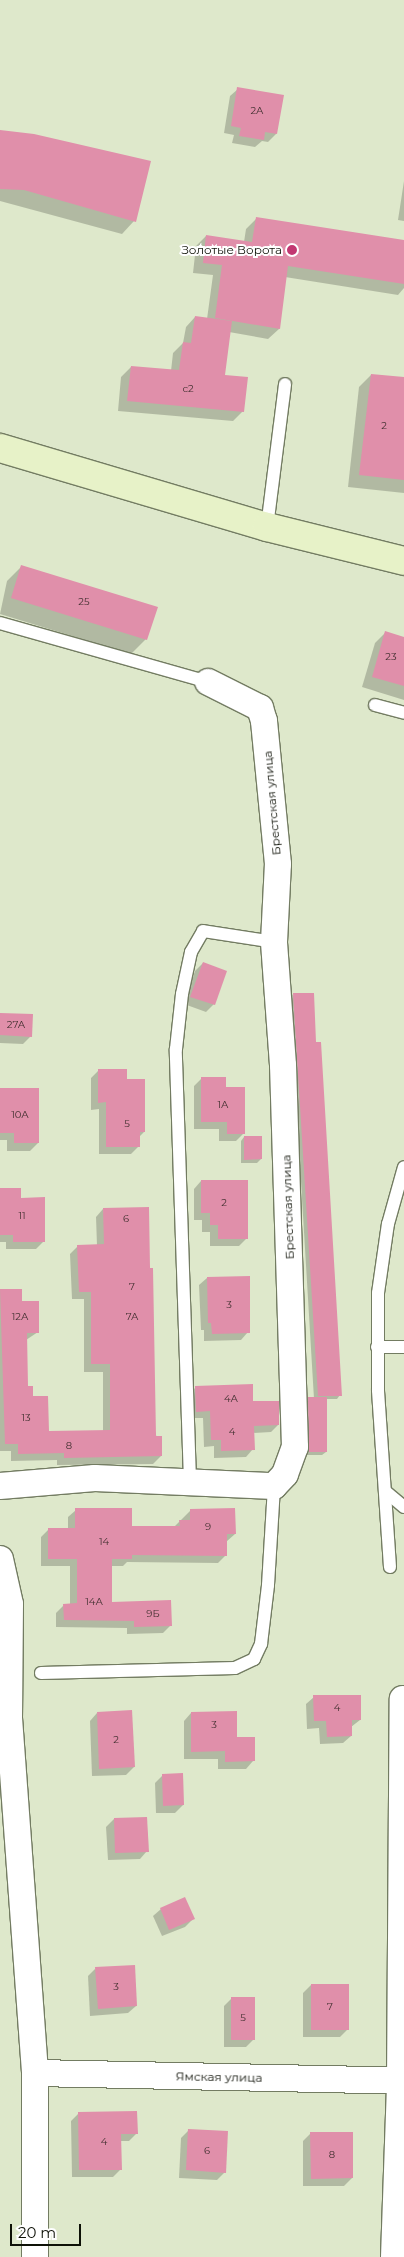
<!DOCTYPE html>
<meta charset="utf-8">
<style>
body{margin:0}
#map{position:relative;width:404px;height:2257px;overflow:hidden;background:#dee8cb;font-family:Montserrat,sans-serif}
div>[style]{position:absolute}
.shadow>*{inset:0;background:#0003}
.building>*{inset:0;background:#e08faa}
.roads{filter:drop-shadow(1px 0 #737c62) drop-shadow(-1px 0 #737c62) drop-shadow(0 1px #737c62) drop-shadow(0 -1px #737c62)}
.service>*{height:12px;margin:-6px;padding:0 6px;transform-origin:6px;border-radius:6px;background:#fff}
.minor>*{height:26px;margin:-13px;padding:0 13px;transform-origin:13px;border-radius:13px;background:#fff}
.secondary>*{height:28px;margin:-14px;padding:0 14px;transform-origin:14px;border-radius:14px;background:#e7f2c8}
.dots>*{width:14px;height:14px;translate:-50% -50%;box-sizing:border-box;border:2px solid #fff;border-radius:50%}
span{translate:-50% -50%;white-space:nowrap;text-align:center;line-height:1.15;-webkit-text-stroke:4px #fff;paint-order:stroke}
.number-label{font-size:10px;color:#423030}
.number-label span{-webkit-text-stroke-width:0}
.poi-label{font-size:12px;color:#0e1107}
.right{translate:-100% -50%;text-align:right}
.street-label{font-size:12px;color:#0e1107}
.scale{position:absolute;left:10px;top:2224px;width:71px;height:22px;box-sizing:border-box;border:2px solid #0e1107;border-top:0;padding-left:6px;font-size:15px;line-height:18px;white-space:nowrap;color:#0e1107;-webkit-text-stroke:4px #fff;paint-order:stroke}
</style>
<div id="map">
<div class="shadow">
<i style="clip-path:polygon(238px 89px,282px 96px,276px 134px,268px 142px,262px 141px,255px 147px,232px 143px,234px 135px,224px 133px,230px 96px)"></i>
<i style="clip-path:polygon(0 131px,134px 221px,122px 234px,0 201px)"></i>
<i style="clip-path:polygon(404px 181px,404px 221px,398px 220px)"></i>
<i style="clip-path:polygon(256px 219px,404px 241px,404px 288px,398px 295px,285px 277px,279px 329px,268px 339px,229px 332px,224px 376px,243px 411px,233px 421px,118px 411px,121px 377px,131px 367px,171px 371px,173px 353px,183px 343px,186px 327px,195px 317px,207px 319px,213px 275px,193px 273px,196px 246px,206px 236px,244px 242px,246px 229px)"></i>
<i style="clip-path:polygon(371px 375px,404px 378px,404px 493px,348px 487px,359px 387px)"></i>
<i style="clip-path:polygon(22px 566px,146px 639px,131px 654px,0 614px,7px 581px)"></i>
<i style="clip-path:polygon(385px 633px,404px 638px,404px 700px,362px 687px,375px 643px)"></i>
<i style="clip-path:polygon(203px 963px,214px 1004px,206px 1012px,184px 1004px,195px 971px)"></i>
<i style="clip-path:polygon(293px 994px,315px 1043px,340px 1395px,337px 1399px,326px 1399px,326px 1452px,322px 1455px,306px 1455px,305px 1402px,314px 1399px,290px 998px)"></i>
<i style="clip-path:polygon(0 1014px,31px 1036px,23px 1044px,0 1043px)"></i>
<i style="clip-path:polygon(98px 1071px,126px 1080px,144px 1132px,139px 1137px,139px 1146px,131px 1154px,99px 1154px,99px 1109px,91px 1110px,91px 1078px)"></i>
<i style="clip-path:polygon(201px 1079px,244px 1133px,236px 1141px,219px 1141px,219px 1129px,194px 1129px,194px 1086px)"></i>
<i style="clip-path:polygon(0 1090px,38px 1143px,30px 1151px,7px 1151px,7px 1140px,0 1140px)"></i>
<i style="clip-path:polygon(244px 1137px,261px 1159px,257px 1163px,241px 1163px,241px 1141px)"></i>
<i style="clip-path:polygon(201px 1181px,247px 1238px,239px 1246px,210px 1246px,210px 1232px,202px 1232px,202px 1220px,194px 1220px,194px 1189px)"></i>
<i style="clip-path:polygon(0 1189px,44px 1241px,36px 1249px,6px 1249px,6px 1242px,0 1242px)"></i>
<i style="clip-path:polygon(103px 1209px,161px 1456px,153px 1464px,57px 1465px,57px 1460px,11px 1461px,11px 1451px,0 1451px,0 1290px,21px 1290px,21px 1302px,38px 1332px,26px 1340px,26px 1387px,48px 1432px,103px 1431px,103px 1372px,84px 1372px,84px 1299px,72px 1299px,70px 1254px,78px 1246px,97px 1246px,96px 1217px)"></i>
<i style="clip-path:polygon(207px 1278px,248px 1332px,241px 1340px,204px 1341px,204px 1330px,201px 1330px,199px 1285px)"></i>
<i style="clip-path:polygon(196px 1387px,252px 1403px,278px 1425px,271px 1432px,253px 1433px,253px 1449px,246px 1457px,214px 1458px,214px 1446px,204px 1447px,203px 1418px,189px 1418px,189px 1394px)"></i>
<i style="clip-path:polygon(76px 1510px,131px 1528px,173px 1528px,191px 1510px,235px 1534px,226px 1542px,226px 1555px,218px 1563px,127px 1562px,123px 1566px,110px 1566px,110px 1604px,171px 1625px,163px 1633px,127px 1634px,127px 1628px,56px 1627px,56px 1613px,64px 1605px,70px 1605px,70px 1566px,41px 1566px,41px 1537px,48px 1530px,68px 1530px,68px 1517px)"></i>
<i style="clip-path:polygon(314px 1697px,360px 1720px,351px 1727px,351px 1736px,343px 1743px,320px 1744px,319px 1728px,307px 1729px,306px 1704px)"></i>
<i style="clip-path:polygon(97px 1713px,134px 1767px,126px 1775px,92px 1776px,90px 1721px)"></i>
<i style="clip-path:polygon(191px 1713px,236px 1739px,253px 1761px,246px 1769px,218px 1769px,218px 1759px,184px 1759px,184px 1721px)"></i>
<i style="clip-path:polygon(163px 1775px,183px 1805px,175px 1813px,156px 1813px,155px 1783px)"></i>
<i style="clip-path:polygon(114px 1819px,147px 1851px,140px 1859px,108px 1860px,106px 1827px)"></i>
<i style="clip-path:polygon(161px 1909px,193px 1919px,185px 1927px,162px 1936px,153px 1916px)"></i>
<i style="clip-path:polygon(95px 1969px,136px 2006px,128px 2013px,90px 2016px,88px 1976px)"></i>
<i style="clip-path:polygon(311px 1985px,348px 2029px,340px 2037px,303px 2037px,303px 1993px)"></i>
<i style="clip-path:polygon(231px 1999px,254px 2039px,246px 2047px,224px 2047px,224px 2006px)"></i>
<i style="clip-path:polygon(78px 2114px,137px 2133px,129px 2141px,120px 2141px,121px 2169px,113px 2177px,72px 2177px,71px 2121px)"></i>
<i style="clip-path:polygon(189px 2130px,225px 2172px,217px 2180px,179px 2178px,181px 2138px)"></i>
<i style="clip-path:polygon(311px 2133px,352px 2178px,344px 2186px,303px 2186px,303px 2141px)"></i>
</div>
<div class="building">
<i style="clip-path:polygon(237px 87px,284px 95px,277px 134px,265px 132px,264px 140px,239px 136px,241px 128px,231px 126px)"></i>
<i style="clip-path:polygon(0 130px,34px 134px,151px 161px,136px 222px,24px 190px,0 189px)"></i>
<i style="clip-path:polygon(256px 217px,404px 240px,404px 284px,288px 266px,280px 329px,215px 318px,222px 265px,203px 263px,206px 235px,252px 242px)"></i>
<i style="clip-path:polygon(195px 316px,232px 321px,225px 375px,248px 377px,244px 412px,127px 401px,131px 366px,179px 370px,183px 342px,191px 343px)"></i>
<i style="clip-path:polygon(371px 374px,404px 377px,404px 480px,359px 475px)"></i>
<i style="clip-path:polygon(21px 565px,158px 607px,147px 640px,11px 598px)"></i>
<i style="clip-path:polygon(385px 631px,404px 637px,404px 686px,372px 677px)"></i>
<i style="clip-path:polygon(203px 962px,227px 971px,215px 1005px,190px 997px)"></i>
<i style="clip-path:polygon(293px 993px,314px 993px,316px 1042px,321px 1042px,342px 1396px,318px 1396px)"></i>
<i style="clip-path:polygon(0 1013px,33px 1014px,32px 1037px,0 1035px)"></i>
<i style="clip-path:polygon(98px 1069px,127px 1069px,127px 1079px,145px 1079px,145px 1132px,140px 1132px,140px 1147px,106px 1147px,106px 1102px,98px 1103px)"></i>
<i style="clip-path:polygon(201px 1077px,226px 1077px,226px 1087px,245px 1087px,245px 1134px,227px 1134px,227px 1122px,201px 1122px)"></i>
<i style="clip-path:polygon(0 1088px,39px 1088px,39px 1143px,14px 1143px,14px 1133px,0 1133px)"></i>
<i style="clip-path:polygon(244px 1136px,262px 1136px,262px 1159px,244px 1160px)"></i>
<i style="clip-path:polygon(201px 1180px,248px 1180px,248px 1239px,218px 1239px,218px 1225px,210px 1225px,210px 1213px,201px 1213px)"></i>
<i style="clip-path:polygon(0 1188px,21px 1188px,21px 1198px,45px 1197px,45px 1242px,13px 1242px,13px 1235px,0 1235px)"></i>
<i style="clip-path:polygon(149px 1207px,150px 1268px,153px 1268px,156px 1436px,162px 1436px,162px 1456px,64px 1458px,64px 1453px,18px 1454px,18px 1444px,5px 1444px,0 1289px,22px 1289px,22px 1301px,39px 1301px,39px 1333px,27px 1333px,28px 1386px,33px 1386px,33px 1396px,48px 1396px,49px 1431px,110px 1430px,110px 1364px,91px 1364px,91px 1292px,79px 1292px,77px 1245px,104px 1244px,103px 1208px)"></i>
<i style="clip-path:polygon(250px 1276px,250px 1333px,212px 1334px,211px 1323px,208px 1323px,207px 1277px)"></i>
<i style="clip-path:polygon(253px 1384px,253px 1401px,279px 1401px,279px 1425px,254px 1426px,255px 1450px,221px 1451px,221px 1440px,211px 1440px,210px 1411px,196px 1412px,195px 1386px)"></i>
<i style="clip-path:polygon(308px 1397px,327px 1397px,327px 1452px,309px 1452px)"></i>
<i style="clip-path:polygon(75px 1508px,132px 1508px,132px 1526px,180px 1526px,179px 1520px,190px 1520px,190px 1509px,235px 1508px,236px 1534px,227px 1534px,227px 1556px,132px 1555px,132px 1559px,112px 1559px,112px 1602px,171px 1600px,172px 1626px,134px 1627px,134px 1621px,64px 1620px,63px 1604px,77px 1603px,77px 1559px,48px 1559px,48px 1528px,75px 1528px)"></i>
<i style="clip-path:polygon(313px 1695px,361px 1695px,361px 1720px,352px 1720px,352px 1736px,327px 1737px,326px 1721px,314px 1721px)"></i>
<i style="clip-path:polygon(132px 1710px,135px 1767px,99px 1769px,97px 1712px)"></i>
<i style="clip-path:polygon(237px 1711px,237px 1737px,255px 1737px,255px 1761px,225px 1762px,225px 1751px,191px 1752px,191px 1712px)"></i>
<i style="clip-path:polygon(183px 1773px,184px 1805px,163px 1806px,162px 1774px)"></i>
<i style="clip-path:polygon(147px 1817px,149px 1852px,115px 1853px,114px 1818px)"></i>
<i style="clip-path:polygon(185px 1897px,195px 1919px,169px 1930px,160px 1908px)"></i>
<i style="clip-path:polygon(135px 1965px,137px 2006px,98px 2009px,95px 1967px)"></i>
<i style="clip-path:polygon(311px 1984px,349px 1984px,349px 2030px,311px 2030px)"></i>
<i style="clip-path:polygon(231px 1997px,255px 1997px,255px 2040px,231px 2040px)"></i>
<i style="clip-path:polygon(137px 2111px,138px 2134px,121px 2134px,122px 2170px,79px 2170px,78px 2112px)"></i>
<i style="clip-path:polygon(188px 2129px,228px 2131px,226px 2173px,186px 2170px)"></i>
<i style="clip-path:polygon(310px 2132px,353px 2132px,353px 2178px,311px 2179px)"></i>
</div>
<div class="roads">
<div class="service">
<i style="left:267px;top:527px;width:144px;rotate:-82.8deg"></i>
<i style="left:0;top:623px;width:216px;rotate:15.8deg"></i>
<i style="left:375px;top:705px;width:30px;rotate:15deg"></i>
<i style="left:377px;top:1347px;width:27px"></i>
<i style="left:190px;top:1481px;width:432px;rotate:-91.9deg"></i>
<i style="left:176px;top:1049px;width:55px;rotate:-83.8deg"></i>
<i style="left:182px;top:994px;width:43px;rotate:-77.9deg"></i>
<i style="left:191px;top:952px;width:24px;rotate:-60deg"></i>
<i style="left:203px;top:931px;width:72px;rotate:8.8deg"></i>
<i style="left:385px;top:1491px;width:25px;rotate:40deg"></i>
<i style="left:390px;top:1567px;width:177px;rotate:-93.9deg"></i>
<i style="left:378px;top:1390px;width:97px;rotate:-90deg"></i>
<i style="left:378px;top:1293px;width:70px;rotate:-81.8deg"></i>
<i style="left:388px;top:1224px;width:59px;rotate:-74.3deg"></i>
<i style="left:41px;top:1673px;width:194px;rotate:-1.5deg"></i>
<i style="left:235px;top:1668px;width:21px;rotate:-25deg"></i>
<i style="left:254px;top:1659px;width:17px;rotate:-65deg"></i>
<i style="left:261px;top:1644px;width:59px;rotate:-83.2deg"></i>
<i style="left:268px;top:1585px;width:99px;rotate:-86.5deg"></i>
</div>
<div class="minor">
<i style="left:0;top:1486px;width:95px;rotate:-4.8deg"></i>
<i style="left:95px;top:1478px;width:179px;rotate:2.6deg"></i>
<i style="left:274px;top:1486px;width:16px;rotate:-47deg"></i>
<i style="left:285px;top:1474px;width:29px;rotate:-70deg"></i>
<i style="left:295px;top:1447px;width:382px;rotate:-91.8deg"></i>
<i style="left:283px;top:1065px;width:123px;rotate:-94.2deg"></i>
<i style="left:274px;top:942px;width:78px;rotate:-87.1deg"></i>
<i style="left:278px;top:864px;width:144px;rotate:-95.6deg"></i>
<i style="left:264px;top:721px;width:14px;rotate:-107deg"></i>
<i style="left:260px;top:708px;width:58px;rotate:-153.4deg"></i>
<i style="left:0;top:1559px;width:46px;rotate:77.5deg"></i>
<i style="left:10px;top:1604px;width:114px;rotate:90.5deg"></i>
<i style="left:9px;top:1718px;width:356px;rotate:85.8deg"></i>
<i style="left:35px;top:2073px;width:184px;rotate:90deg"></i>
<i style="left:35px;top:2073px;width:369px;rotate:1.2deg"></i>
<i style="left:394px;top:2257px;width:175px;rotate:-88deg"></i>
<i style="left:400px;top:2082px;width:383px;rotate:-89.6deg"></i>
</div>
<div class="secondary">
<i style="left:0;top:448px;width:278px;rotate:16.5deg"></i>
<i style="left:267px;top:527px;width:141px;rotate:13.9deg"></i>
</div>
</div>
<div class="dots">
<i style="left:292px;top:250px;background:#c23872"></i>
</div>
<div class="number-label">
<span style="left:257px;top:111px">2А</span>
<span style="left:188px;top:389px">с2</span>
<span style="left:384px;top:426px">2</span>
<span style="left:84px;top:602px">25</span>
<span style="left:391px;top:657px">23</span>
<span style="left:16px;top:1025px">27А</span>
<span style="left:223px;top:1105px">1А</span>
<span style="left:20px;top:1115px">10А</span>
<span style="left:127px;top:1124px">5</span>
<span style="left:224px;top:1203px">2</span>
<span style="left:22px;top:1216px">11</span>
<span style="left:126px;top:1219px">6</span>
<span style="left:132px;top:1287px">7</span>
<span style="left:229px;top:1305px">3</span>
<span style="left:20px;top:1317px">12А</span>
<span style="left:132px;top:1317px">7А</span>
<span style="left:231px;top:1399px">4А</span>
<span style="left:26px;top:1418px">13</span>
<span style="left:232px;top:1432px">4</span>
<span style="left:69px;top:1446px">8</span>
<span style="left:208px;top:1527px">9</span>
<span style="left:104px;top:1542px">14</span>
<span style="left:94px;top:1602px">14А</span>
<span style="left:153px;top:1614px">9Б</span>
<span style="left:337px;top:1708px">4</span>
<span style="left:214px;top:1725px">3</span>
<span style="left:116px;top:1740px">2</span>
<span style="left:116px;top:1987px">3</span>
<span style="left:330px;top:2007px">7</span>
<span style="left:243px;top:2018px">5</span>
<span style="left:104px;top:2142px">4</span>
<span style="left:207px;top:2151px">6</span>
<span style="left:332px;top:2155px">8</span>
</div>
<div class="poi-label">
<span class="right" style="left:282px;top:250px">Золотые Ворота</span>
</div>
<div class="street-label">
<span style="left:272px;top:803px;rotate:-95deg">Брестская улица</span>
<span style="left:288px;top:1207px;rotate:-92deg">Брестская улица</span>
<span style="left:219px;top:2077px;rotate:1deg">Ямская улица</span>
</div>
<div class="scale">20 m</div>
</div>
